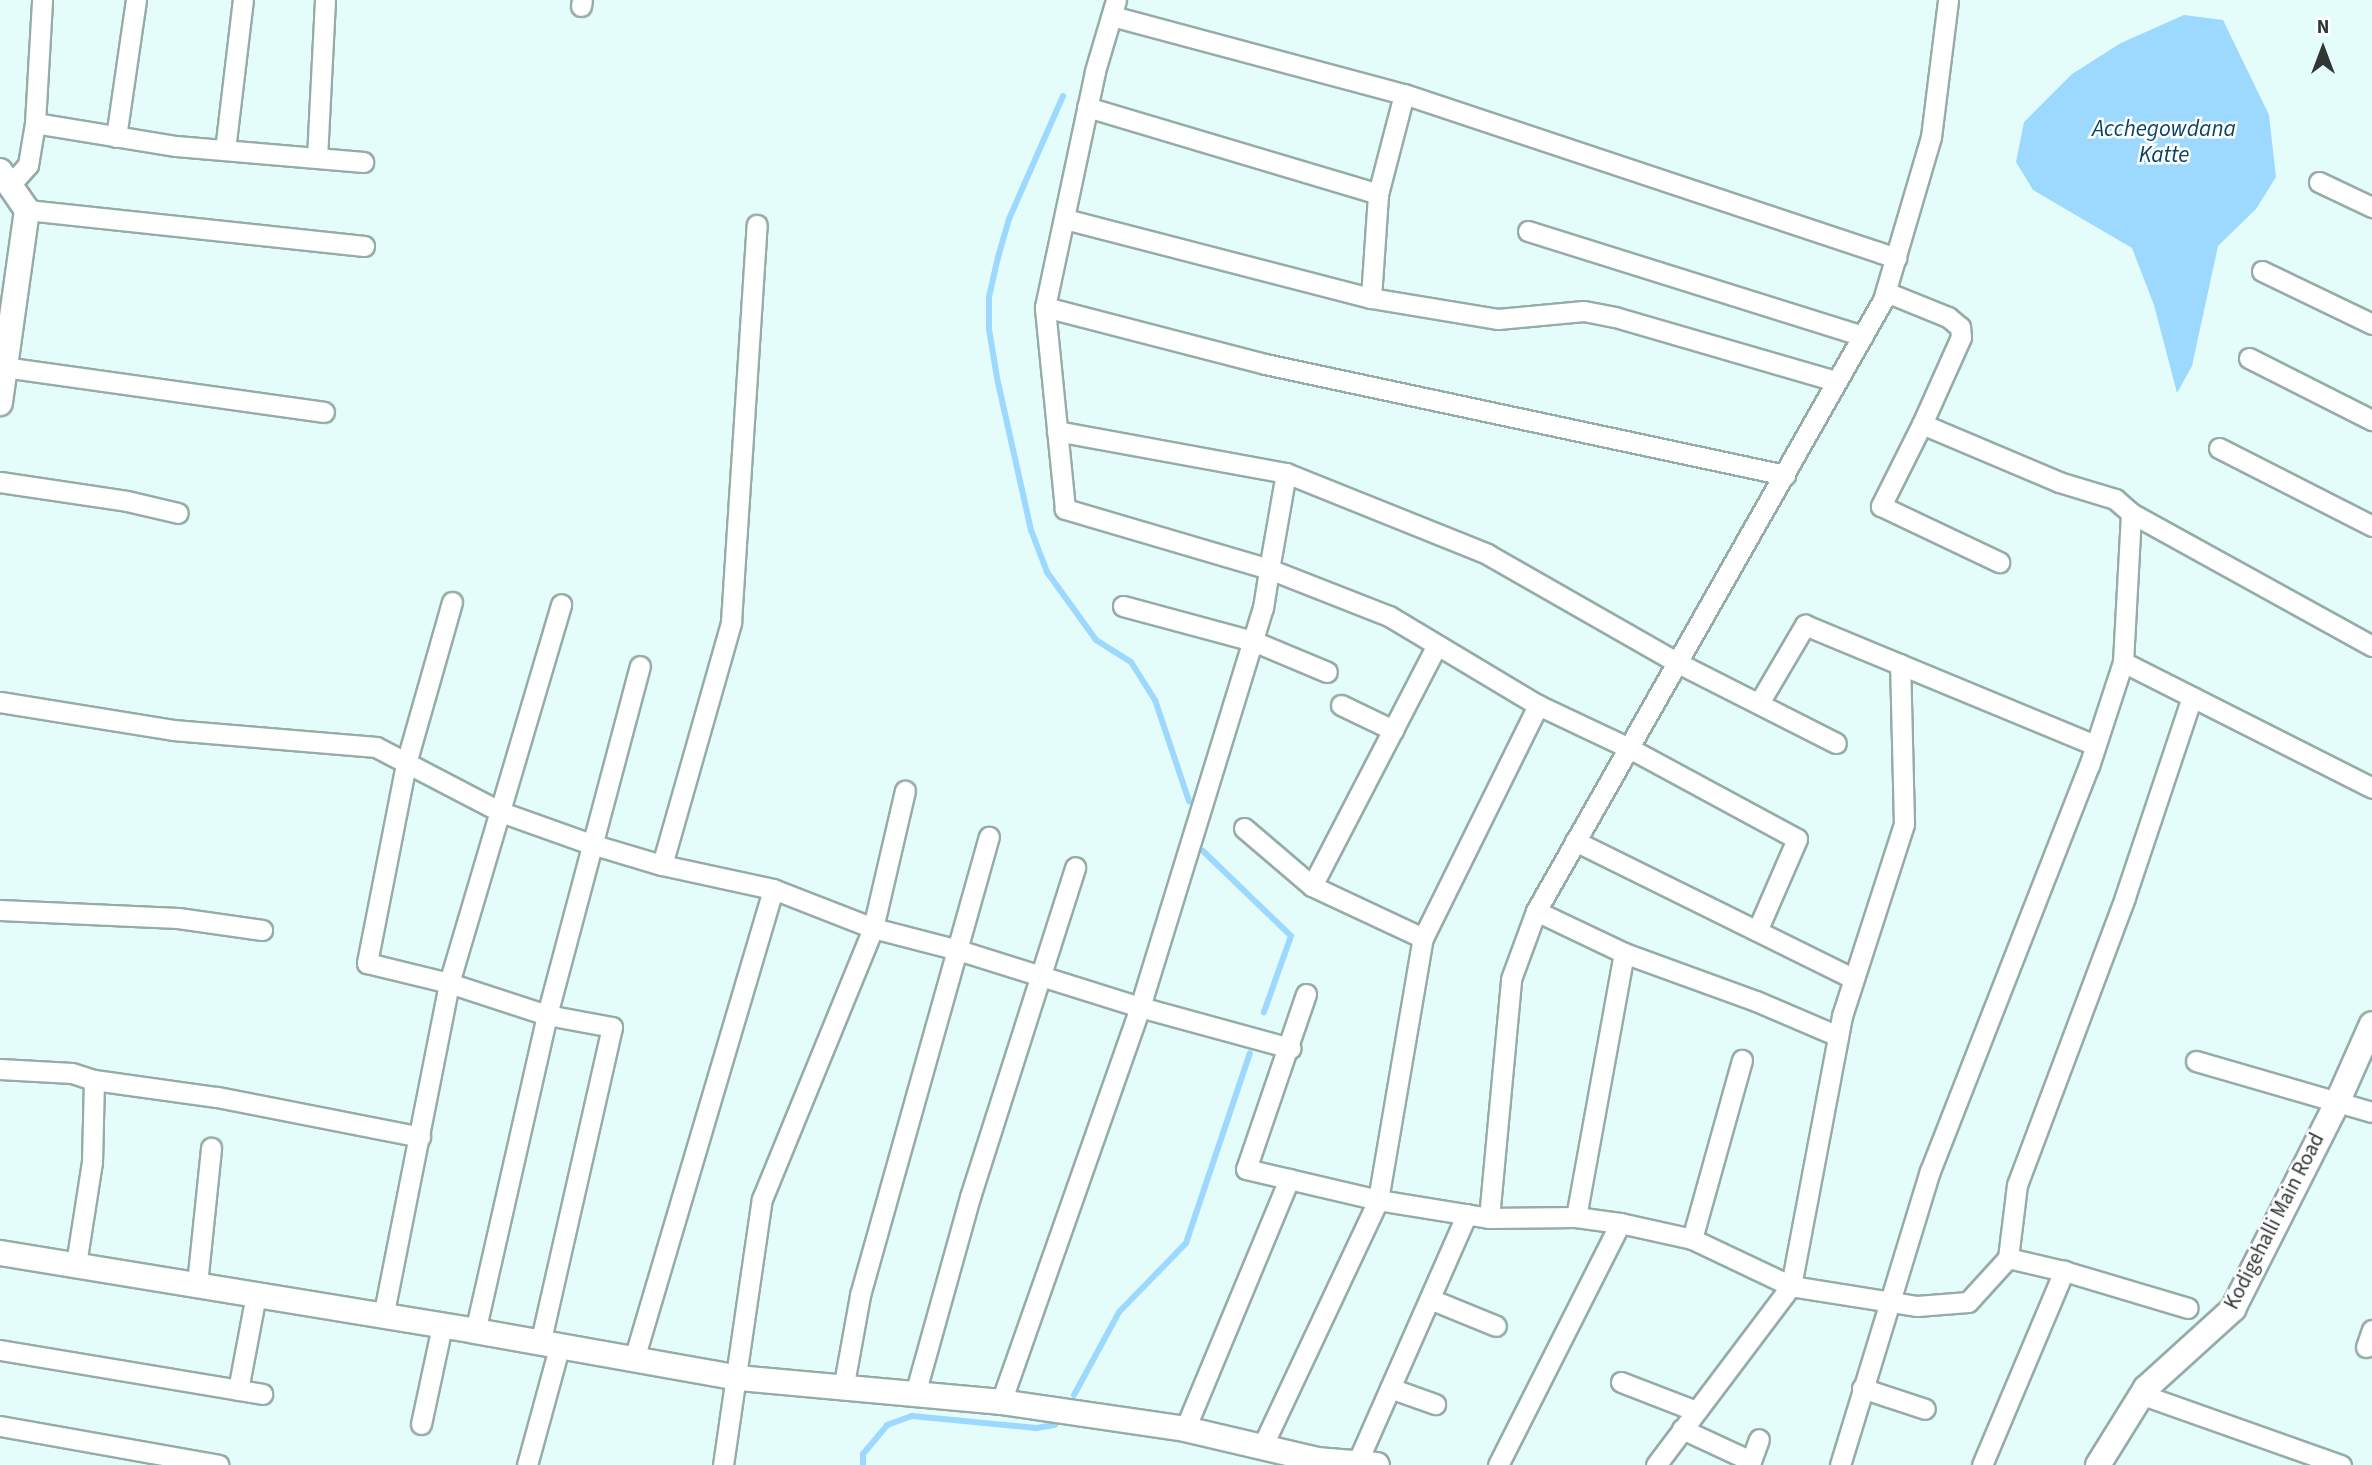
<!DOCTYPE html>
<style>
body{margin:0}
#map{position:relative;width:2372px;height:1465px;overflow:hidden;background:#e5fdfa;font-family:"Source Sans 3",sans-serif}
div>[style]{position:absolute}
.water>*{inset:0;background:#9dd8fe}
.stream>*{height:6px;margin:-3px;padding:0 3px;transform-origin:3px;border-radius:3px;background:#9dd8fe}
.roads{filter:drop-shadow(2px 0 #95aca9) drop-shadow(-2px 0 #95aca9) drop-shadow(0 2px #95aca9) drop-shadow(0 -2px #95aca9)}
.minor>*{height:19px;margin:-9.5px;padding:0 9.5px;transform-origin:9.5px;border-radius:9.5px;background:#fff}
.tertiary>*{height:24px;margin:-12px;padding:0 12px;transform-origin:12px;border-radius:12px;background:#fff}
span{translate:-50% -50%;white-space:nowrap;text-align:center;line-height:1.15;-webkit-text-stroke:5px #fff;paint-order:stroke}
.street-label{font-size:21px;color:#2f3837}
.water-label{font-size:23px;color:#074564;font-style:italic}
.north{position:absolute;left:2288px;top:14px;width:70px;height:70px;-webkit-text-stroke:5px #fff;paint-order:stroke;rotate:0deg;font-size:19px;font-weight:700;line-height:28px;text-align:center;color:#2f3837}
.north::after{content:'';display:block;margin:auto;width:24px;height:32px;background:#2f3837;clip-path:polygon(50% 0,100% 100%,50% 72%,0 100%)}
</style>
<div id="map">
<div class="water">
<i style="clip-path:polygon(2184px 15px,2223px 20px,2269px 115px,2276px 177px,2256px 209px,2218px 246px,2192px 366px,2177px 393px,2154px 305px,2132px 248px,2033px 190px,2016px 162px,2024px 122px,2072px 74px,2121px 43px)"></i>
</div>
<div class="stream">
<i style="left:1063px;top:96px;width:134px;rotate:113.7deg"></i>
<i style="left:1009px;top:219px;width:40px;rotate:106deg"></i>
<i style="left:998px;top:257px;width:41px;rotate:102.7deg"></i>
<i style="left:989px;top:297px;width:32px;rotate:90deg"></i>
<i style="left:989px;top:329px;width:50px;rotate:80.7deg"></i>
<i style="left:997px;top:378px;width:156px;rotate:77.4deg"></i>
<i style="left:1031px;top:530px;width:45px;rotate:69.1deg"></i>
<i style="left:1047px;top:572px;width:84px;rotate:54.2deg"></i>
<i style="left:1096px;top:640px;width:41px;rotate:32.2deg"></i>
<i style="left:1131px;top:662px;width:45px;rotate:57.7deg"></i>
<i style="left:1155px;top:700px;width:107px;rotate:71.4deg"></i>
<i style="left:1203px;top:851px;width:122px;rotate:44deg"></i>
<i style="left:1291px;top:936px;width:81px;rotate:109.6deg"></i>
<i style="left:1074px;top:1395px;width:94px;rotate:-61.5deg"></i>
<i style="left:1119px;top:1312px;width:96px;rotate:-45.8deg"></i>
<i style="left:1186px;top:1243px;width:200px;rotate:-71.4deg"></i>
<i style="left:863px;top:1465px;width:11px;rotate:-90deg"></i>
<i style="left:863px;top:1454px;width:38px;rotate:-50deg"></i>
<i style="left:887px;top:1425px;width:27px;rotate:-20deg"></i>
<i style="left:912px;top:1416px;width:125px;rotate:5.5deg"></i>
<i style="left:1036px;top:1428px;width:19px;rotate:-9deg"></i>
</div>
<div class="roads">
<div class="minor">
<i style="left:581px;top:6px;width:6px;rotate:-81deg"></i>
<i style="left:1112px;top:16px;width:302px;rotate:15deg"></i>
<i style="left:1404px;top:94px;width:519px;rotate:18.43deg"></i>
<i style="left:1087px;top:107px;width:304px;rotate:16.6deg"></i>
<i style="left:1378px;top:194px;width:103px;rotate:-75.4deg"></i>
<i style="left:35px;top:123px;width:143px;rotate:9.3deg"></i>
<i style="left:176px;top:146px;width:188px;rotate:4.9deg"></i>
<i style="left:116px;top:137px;width:138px;rotate:-81.7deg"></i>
<i style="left:225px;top:150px;width:151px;rotate:-83.2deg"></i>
<i style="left:317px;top:158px;width:158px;rotate:-87.1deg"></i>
<i style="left:2319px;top:182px;width:59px;rotate:25.3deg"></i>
<i style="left:10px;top:185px;width:27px;rotate:-48deg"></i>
<i style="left:28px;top:165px;width:43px;rotate:-80.5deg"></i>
<i style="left:35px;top:123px;width:123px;rotate:-86.7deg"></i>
<i style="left:27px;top:210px;width:339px;rotate:6.1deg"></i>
<i style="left:1065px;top:219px;width:316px;rotate:14.5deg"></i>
<i style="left:1371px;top:298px;width:129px;rotate:9.4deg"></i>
<i style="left:1498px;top:319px;width:86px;rotate:-5.3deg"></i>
<i style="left:1584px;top:311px;width:32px;rotate:11deg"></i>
<i style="left:1615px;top:317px;width:230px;rotate:16.2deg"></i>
<i style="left:1528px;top:231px;width:351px;rotate:17.4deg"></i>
<i style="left:2262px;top:271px;width:122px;rotate:25.7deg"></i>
<i style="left:1886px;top:292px;width:67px;rotate:22deg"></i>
<i style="left:1948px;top:317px;width:16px;rotate:40deg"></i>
<i style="left:1960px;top:327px;width:10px;rotate:84deg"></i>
<i style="left:1961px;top:337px;width:95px;rotate:114.1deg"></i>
<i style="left:1922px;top:424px;width:149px;rotate:22.9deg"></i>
<i style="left:2059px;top:482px;width:59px;rotate:16.9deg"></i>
<i style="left:2115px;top:499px;width:21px;rotate:41deg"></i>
<i style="left:2131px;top:513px;width:275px;rotate:28.9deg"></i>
<i style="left:1371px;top:298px;width:104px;rotate:-86.1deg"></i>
<i style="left:1045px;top:307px;width:227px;rotate:14.5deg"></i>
<i style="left:1265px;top:364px;width:532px;rotate:12.05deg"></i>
<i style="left:2249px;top:358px;width:138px;rotate:26.8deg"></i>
<i style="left:4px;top:367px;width:323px;rotate:8deg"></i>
<i style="left:1922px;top:424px;width:92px;rotate:116.6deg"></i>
<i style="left:1881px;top:506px;width:131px;rotate:25.4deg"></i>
<i style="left:1057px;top:431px;width:233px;rotate:10.4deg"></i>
<i style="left:1286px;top:473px;width:217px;rotate:21.9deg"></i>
<i style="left:1487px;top:554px;width:220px;rotate:29.7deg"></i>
<i style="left:1678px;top:663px;width:177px;rotate:26.9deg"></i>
<i style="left:2219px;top:448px;width:172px;rotate:27deg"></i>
<i style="left:1286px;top:473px;width:97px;rotate:100deg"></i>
<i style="left:1269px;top:569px;width:129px;rotate:21.4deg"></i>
<i style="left:1389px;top:616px;width:174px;rotate:30.9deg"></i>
<i style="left:1538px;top:705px;width:101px;rotate:25.3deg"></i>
<i style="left:1629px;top:748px;width:191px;rotate:28.4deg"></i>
<i style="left:1797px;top:839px;width:100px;rotate:113.5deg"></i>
<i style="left:0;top:482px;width:128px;rotate:8.5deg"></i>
<i style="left:127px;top:501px;width:52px;rotate:13.2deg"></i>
<i style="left:452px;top:602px;width:168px;rotate:105.9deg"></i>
<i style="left:406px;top:764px;width:203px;rotate:101.1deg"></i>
<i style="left:367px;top:963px;width:84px;rotate:13.7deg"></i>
<i style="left:449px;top:983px;width:395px;rotate:-73.5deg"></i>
<i style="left:1123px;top:606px;width:135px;rotate:15.1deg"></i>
<i style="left:1253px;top:641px;width:80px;rotate:22.7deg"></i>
<i style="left:2123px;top:662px;width:279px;rotate:26.8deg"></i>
<i style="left:0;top:702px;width:175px;rotate:9.2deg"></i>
<i style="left:173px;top:730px;width:204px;rotate:4.8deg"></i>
<i style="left:376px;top:747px;width:141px;rotate:27.5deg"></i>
<i style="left:501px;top:812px;width:96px;rotate:19.6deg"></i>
<i style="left:591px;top:844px;width:74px;rotate:16.5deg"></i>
<i style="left:662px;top:865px;width:114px;rotate:12.2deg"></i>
<i style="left:773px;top:889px;width:107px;rotate:21.3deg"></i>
<i style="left:873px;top:928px;width:88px;rotate:14.5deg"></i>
<i style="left:958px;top:950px;width:191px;rotate:17.4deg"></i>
<i style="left:1140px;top:1007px;width:156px;rotate:15.3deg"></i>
<i style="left:1759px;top:703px;width:91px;rotate:-59.5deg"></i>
<i style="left:1805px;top:625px;width:314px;rotate:22.5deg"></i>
<i style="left:1341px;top:705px;width:58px;rotate:25.7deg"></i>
<i style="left:1244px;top:828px;width:89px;rotate:40.5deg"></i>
<i style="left:1575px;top:841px;width:311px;rotate:26.3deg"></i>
<i style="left:662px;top:865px;width:253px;rotate:-74.1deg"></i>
<i style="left:731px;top:622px;width:398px;rotate:-86.3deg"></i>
<i style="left:0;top:910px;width:178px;rotate:2.6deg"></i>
<i style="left:178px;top:918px;width:85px;rotate:8.1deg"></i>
<i style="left:1536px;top:911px;width:98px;rotate:25.5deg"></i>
<i style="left:1624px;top:953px;width:140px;rotate:20deg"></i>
<i style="left:1756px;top:1001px;width:89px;rotate:23.1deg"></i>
<i style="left:1423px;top:938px;width:123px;rotate:-154.9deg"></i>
<i style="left:1312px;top:886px;width:271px;rotate:-62.6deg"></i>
<i style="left:1306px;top:994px;width:185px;rotate:108.9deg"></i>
<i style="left:1246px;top:1169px;width:136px;rotate:13.2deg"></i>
<i style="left:1378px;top:1200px;width:112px;rotate:9.2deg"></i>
<i style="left:1489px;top:1218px;width:87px;rotate:-0.7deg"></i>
<i style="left:1576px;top:1217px;width:44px;rotate:7.8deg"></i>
<i style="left:1620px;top:1223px;width:74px;rotate:12.5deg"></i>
<i style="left:1692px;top:1239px;width:110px;rotate:25.4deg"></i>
<i style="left:1791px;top:1286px;width:275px;rotate:-79.3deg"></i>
<i style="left:1842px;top:1016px;width:202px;rotate:-72.1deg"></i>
<i style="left:1904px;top:824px;width:160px;rotate:-91.4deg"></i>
<i style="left:2196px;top:1061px;width:183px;rotate:16.2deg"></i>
<i style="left:0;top:1069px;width:72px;rotate:3.2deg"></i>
<i style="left:72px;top:1073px;width:23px;rotate:18deg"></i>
<i style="left:94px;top:1080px;width:124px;rotate:7.9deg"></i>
<i style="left:217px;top:1097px;width:207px;rotate:11.1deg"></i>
<i style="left:1576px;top:1217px;width:268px;rotate:-79.7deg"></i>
<i style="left:1489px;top:1218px;width:240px;rotate:-84.7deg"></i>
<i style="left:1511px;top:979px;width:72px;rotate:-69.8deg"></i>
<i style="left:1536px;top:911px;width:703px;rotate:-60.41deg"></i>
<i style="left:1883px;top:300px;width:170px;rotate:-73.6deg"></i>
<i style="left:1931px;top:137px;width:138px;rotate:-82.9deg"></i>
<i style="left:1692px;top:1239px;width:186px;rotate:-74.4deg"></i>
<i style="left:2008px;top:1258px;width:74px;rotate:-83deg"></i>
<i style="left:2017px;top:1185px;width:308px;rotate:-69.4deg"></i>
<i style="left:2125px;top:897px;width:211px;rotate:-71.5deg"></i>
<i style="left:76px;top:1264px;width:103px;rotate:-81.1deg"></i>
<i style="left:92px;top:1162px;width:82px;rotate:-88.6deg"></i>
<i style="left:197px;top:1284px;width:137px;rotate:-84.1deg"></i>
<i style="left:1430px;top:1299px;width:71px;rotate:22.2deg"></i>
<i style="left:383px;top:1317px;width:340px;rotate:-78.8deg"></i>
<i style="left:449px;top:983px;width:103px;rotate:18.1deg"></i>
<i style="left:547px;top:1015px;width:324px;rotate:102.8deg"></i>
<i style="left:540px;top:1344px;width:325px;rotate:-77.2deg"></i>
<i style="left:612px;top:1027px;width:66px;rotate:-169.5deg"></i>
<i style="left:547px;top:1015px;width:361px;rotate:-75.1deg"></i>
<i style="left:2366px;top:1347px;width:18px;rotate:-71deg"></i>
<i style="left:0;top:1350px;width:266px;rotate:9.5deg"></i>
<i style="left:634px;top:1359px;width:490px;rotate:-73.5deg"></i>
<i style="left:1621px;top:1382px;width:80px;rotate:21.1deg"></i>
<i style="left:1390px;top:1388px;width:48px;rotate:19.6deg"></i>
<i style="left:1862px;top:1388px;width:66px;rotate:18.4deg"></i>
<i style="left:843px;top:1389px;width:96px;rotate:-79.7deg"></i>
<i style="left:860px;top:1295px;width:476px;rotate:-74.3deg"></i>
<i style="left:238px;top:1390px;width:97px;rotate:-79.3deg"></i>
<i style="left:915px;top:1394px;width:205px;rotate:-74.4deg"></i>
<i style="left:970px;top:1197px;width:346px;rotate:-72.3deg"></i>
<i style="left:2143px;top:1395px;width:210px;rotate:19.5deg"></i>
<i style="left:1001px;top:1402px;width:419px;rotate:-70.6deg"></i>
<i style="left:1140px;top:1007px;width:418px;rotate:-72.9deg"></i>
<i style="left:1263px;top:608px;width:39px;rotate:-81deg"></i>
<i style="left:1269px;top:569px;width:213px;rotate:-163.6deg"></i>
<i style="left:1065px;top:509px;width:203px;rotate:-95.7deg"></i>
<i style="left:1045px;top:307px;width:241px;rotate:-78deg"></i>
<i style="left:1095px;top:71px;width:74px;rotate:-73.5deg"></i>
<i style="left:421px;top:1424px;width:100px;rotate:-77.9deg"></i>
<i style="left:0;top:1426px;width:222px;rotate:10.1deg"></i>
<i style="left:1185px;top:1429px;width:271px;rotate:-67.4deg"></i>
<i style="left:1682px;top:1429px;width:76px;rotate:24.9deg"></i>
<i style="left:1751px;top:1461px;width:23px;rotate:-70deg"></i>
<i style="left:1262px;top:1447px;width:273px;rotate:-64.8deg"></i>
<i style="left:1378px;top:1200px;width:266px;rotate:-80.3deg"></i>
<i style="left:1423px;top:938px;width:260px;rotate:-63.7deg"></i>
<i style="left:1357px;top:1463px;width:272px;rotate:-66.2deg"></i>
<i style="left:527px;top:1465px;width:121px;rotate:-74.7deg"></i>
<i style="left:723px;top:1465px;width:269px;rotate:-81.7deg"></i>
<i style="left:762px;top:1199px;width:293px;rotate:-67.7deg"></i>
<i style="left:873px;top:928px;width:141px;rotate:-76.9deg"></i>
<i style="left:1498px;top:1465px;width:271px;rotate:-63.2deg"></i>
<i style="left:1656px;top:1465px;width:224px;rotate:-53deg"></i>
<i style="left:1791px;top:1286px;width:128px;rotate:9deg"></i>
<i style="left:1917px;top:1306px;width:51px;rotate:-4.5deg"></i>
<i style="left:1968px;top:1302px;width:59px;rotate:-47.7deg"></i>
<i style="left:2008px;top:1258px;width:57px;rotate:13.1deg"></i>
<i style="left:2064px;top:1271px;width:129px;rotate:16.6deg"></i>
<i style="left:1840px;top:1465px;width:307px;rotate:-73deg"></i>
<i style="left:1930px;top:1171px;width:435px;rotate:-68.6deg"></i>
<i style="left:2089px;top:766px;width:109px;rotate:-71.9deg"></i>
<i style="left:2123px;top:662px;width:149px;rotate:-86.9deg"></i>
<i style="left:1982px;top:1465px;width:211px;rotate:-67.1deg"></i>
</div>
<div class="tertiary">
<i style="left:0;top:171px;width:47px;rotate:55.3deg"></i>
<i style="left:27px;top:210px;width:195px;rotate:98deg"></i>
<i style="left:0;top:1253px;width:481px;rotate:9.3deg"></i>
<i style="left:475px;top:1331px;width:267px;rotate:10.1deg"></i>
<i style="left:738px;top:1378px;width:264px;rotate:5.2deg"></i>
<i style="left:1001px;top:1402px;width:186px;rotate:8.3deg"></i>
<i style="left:1185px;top:1429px;width:136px;rotate:13.2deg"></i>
<i style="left:1317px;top:1460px;width:60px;rotate:4.8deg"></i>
<i style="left:2098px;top:1465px;width:91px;rotate:-58.1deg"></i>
<i style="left:2146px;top:1388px;width:118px;rotate:-42.2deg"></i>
<i style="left:2233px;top:1309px;width:231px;rotate:-63.2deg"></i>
<i style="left:2337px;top:1103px;width:86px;rotate:-66.1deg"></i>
</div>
</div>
<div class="street-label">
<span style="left:2274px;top:1221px;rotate:-63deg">Kodigehalli Main Road</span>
</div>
<div class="water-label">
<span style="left:2164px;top:142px">Acchegowdana<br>Katte</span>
</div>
<div class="north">N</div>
</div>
